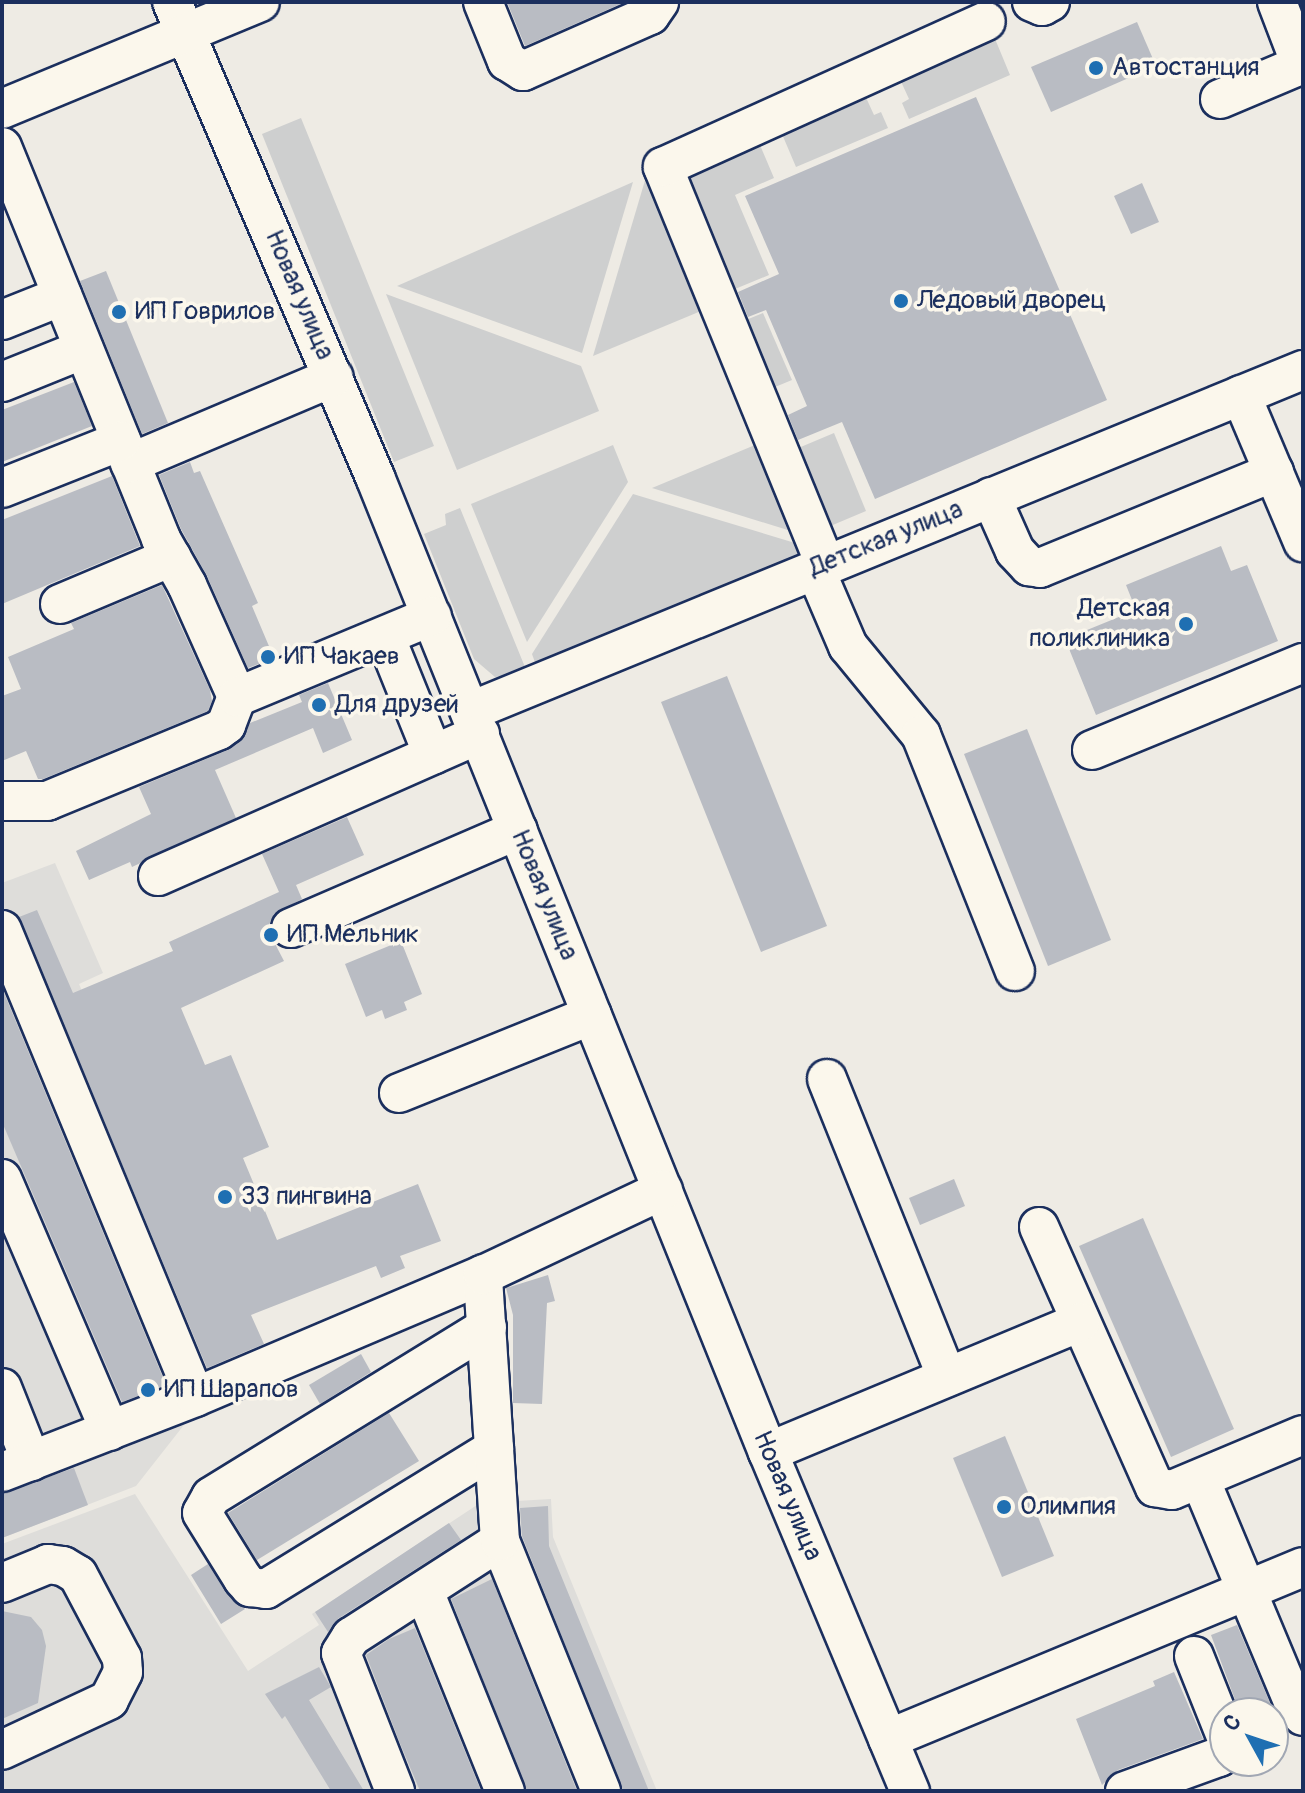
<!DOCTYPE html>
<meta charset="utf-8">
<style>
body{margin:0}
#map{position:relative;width:1305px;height:1793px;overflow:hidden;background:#eeebe4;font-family:Pangolin,sans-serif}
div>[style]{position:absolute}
.built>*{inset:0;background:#deddda}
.green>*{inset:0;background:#cecfcf}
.building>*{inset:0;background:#b9bcc3}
.roads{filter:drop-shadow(2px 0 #1b2f5e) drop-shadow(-2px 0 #1b2f5e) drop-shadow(0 2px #1b2f5e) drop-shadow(0 -2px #1b2f5e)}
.minor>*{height:38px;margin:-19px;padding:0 19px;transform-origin:19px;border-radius:19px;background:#fbf7ec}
.dots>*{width:22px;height:22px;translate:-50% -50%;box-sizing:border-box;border:4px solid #fbf7ec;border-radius:50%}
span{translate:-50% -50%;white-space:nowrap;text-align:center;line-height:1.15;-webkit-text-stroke:7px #fbf7ec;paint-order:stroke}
.poi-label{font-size:26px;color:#1b2f5e}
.left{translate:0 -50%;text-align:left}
.right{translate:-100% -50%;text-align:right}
.street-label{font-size:26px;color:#1b2f5e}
.frame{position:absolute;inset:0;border:4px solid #1b2f5e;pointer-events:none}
.north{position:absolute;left:1209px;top:1697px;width:80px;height:80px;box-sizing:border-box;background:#fbf7ec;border:2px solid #a1a7b3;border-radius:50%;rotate:310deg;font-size:22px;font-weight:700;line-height:32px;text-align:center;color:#1b2f5e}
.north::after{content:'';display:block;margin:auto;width:28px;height:36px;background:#1f6fb2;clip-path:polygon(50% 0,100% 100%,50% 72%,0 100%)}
</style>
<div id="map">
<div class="built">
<i style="clip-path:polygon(55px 863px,103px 973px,79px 984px,229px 1334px,220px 1339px,231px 1365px,136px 1486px,2px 1538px,2px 883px)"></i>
<i style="clip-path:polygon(135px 1494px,248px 1671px,319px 1625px,312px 1614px,480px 1503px,551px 1499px,553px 1537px,657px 1791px,2px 1791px,2px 1544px)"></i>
</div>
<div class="green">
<i style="clip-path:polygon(993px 34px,1010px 75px,909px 119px,902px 103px,909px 99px,898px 75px)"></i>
<i style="clip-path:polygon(863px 91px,874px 115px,881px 112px,888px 128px,796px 167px,779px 127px)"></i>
<i style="clip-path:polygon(301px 118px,434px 446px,394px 462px,262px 134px)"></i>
<i style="clip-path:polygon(757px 138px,774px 178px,735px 195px,769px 275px,735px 289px,683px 169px)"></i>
<i style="clip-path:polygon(646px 177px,701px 311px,593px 356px)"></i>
<i style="clip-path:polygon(633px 182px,582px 353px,397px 286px)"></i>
<i style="clip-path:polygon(386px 294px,581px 366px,599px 411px,457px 470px)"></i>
<i style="clip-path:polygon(763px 313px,792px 380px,775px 387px,746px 320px)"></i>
<i style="clip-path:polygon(834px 433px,866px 511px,828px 527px,796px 449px)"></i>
<i style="clip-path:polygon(613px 445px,628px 482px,527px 642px,471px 504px)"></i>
<i style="clip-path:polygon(755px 445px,791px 531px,652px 488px)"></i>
<i style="clip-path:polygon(633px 494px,795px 543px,801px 558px,537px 668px,532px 654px)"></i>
<i style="clip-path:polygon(460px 508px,527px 672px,495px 677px,474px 659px,424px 534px,446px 525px,445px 514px)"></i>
</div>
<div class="building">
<i style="clip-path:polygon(507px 2px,625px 2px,525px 46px)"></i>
<i style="clip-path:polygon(1137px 22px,1156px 66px,1051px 112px,1031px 67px)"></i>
<i style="clip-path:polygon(976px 97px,1107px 400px,875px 499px,842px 422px,798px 440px,788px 415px,807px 406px,766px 310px,748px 317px,738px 292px,779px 274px,745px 196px)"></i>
<i style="clip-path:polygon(1142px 183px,1159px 222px,1131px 234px,1114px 196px)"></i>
<i style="clip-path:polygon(106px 271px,168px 423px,142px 434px,80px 281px)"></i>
<i style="clip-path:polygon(74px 382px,92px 426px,2px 462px,2px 410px)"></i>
<i style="clip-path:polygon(190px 462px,194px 473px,200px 471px,258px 603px,252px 606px,274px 658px,248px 668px,207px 576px,181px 529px,159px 475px)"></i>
<i style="clip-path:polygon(112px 476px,140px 546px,2px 604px,2px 520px)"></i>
<i style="clip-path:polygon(1221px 546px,1231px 571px,1247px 565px,1278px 641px,1096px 715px,1065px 639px,1136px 610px,1126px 585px)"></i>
<i style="clip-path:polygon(162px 585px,210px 690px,212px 701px,208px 711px,43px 779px,38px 779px,26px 751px,2px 761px,2px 696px,21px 689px,8px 657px,74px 629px,71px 623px)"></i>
<i style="clip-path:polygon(727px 676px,827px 926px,761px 952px,661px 702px)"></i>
<i style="clip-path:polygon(328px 683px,352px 740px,323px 753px,313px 728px,215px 770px,236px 818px,132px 867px,130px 862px,89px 880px,76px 851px,151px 814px,139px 787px,228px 750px,239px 742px,250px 723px,302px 702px,299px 695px)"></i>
<i style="clip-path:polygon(1027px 729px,1111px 940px,1048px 966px,964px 754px)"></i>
<i style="clip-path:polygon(347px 817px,364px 855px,296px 885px,302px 899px,274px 914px,269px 925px,271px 936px,284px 961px,181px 1008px,205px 1065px,231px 1055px,269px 1147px,243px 1158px,277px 1240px,418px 1184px,441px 1241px,400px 1256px,405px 1268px,381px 1278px,376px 1266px,251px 1315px,264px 1344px,207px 1368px,19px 917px,37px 910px,73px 993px,173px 951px,169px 942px,279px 892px,262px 854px)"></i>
<i style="clip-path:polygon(401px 941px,422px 994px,404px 1002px,407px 1010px,385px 1019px,382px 1010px,366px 1017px,345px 964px)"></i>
<i style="clip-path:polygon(2px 988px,166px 1385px,122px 1402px,2px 1122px)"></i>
<i style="clip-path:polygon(954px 1179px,965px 1206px,920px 1225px,909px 1198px)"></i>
<i style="clip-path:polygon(1143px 1218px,1234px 1429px,1171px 1457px,1079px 1246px)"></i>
<i style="clip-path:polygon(548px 1275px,555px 1301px,547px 1303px,542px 1404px,513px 1403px,513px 1315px,506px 1288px)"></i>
<i style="clip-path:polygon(361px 1354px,371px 1372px,320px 1404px,309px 1385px)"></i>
<i style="clip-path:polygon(389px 1413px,419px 1461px,257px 1560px,228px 1513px)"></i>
<i style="clip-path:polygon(1005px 1436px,1054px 1556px,1002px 1577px,953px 1458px)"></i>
<i style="clip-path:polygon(74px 1468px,88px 1505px,2px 1538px,2px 1493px)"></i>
<i style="clip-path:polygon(548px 1506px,549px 1546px,649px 1791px,623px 1791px,522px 1536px,520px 1508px)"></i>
<i style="clip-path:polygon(449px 1523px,461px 1540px,339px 1618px,328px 1632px,315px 1612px)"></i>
<i style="clip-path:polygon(208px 1564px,226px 1593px,245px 1609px,221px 1624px,191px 1575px)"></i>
<i style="clip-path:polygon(492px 1579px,577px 1791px,527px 1791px,451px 1599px)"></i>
<i style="clip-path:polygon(2px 1611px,31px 1617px,42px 1630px,46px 1646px,38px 1703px,2px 1719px)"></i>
<i style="clip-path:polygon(1237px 1625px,1273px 1710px,1274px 1713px,1240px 1713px,1211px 1635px)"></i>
<i style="clip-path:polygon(415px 1628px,481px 1791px,420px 1791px,399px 1741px,366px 1655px,389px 1639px)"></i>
<i style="clip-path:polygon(319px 1667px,331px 1687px,309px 1700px,364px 1791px,331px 1791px,285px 1716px,282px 1719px,265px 1694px)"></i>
<i style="clip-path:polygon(1174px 1672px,1203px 1739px,1118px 1770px,1102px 1785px,1076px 1719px,1155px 1686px,1153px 1681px)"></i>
</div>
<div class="roads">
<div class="minor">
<i style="left:172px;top:2px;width:517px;rotate:66.86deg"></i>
<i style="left:375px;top:477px;width:1051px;rotate:68.05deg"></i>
<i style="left:768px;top:1452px;width:368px;rotate:67.3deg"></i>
<i style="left:483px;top:2px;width:64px;rotate:67.9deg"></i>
<i style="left:507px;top:61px;width:19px;rotate:32deg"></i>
<i style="left:523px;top:71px;width:139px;rotate:-23.8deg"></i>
<i style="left:650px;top:15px;width:16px;rotate:-55deg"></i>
<i style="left:1032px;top:2px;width:11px;rotate:22deg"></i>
<i style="left:1042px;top:6px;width:9px;rotate:-27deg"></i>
<i style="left:1277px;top:2px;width:67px;rotate:69.1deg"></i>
<i style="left:1220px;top:99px;width:90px;rotate:-22.9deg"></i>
<i style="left:2px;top:109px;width:279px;rotate:-22.5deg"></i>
<i style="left:2px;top:147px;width:423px;rotate:67.9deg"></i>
<i style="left:161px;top:539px;width:53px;rotate:60.5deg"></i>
<i style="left:187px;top:585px;width:123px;rotate:65.9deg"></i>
<i style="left:2px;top:320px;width:65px;rotate:-21.8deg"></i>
<i style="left:2px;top:382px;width:88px;rotate:-21.9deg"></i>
<i style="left:1241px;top:395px;width:160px;rotate:67.1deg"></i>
<i style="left:130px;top:463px;width:221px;rotate:-22.9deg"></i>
<i style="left:2px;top:488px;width:128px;rotate:-21.6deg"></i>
<i style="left:991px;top:497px;width:59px;rotate:66deg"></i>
<i style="left:1015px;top:551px;width:21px;rotate:47deg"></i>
<i style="left:1029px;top:566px;width:11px;rotate:10deg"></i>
<i style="left:1040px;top:568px;width:253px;rotate:-22.3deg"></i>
<i style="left:825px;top:564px;width:429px;rotate:-112.2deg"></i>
<i style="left:663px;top:167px;width:354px;rotate:-24.3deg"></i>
<i style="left:815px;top:569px;width:84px;rotate:66.8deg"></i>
<i style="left:848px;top:646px;width:115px;rotate:50.6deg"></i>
<i style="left:921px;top:735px;width:254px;rotate:68.3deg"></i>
<i style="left:60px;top:604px;width:121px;rotate:-22.9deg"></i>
<i style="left:385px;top:636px;width:128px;rotate:68deg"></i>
<i style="left:471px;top:711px;width:899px;rotate:-22.29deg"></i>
<i style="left:1092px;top:750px;width:228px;rotate:-22.4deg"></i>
<i style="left:2px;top:801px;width:45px"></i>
<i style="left:47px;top:801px;width:186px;rotate:-22.4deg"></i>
<i style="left:219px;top:730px;width:9px;rotate:-36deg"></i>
<i style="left:226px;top:725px;width:30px;rotate:-69deg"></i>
<i style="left:237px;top:697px;width:211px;rotate:-22.6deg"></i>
<i style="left:158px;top:876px;width:352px;rotate:-23.8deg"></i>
<i style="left:291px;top:928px;width:247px;rotate:-23.4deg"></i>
<i style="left:2px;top:930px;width:505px;rotate:67.55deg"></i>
<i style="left:827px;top:1079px;width:321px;rotate:68.1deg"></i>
<i style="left:399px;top:1093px;width:208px;rotate:-22deg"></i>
<i style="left:2px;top:1179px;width:274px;rotate:66.8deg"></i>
<i style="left:1039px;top:1227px;width:285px;rotate:66deg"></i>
<i style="left:1155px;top:1487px;width:17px;rotate:10deg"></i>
<i style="left:1172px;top:1490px;width:142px;rotate:-22.8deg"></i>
<i style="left:487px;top:1327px;width:324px;rotate:148.4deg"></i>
<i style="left:211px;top:1497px;width:18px;rotate:119deg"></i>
<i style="left:202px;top:1513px;width:78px;rotate:58.2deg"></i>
<i style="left:243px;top:1579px;width:11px;rotate:49deg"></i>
<i style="left:250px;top:1587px;width:16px;rotate:7deg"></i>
<i style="left:266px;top:1589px;width:268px;rotate:-31.6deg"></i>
<i style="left:2px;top:1388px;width:79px;rotate:68.3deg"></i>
<i style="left:768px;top:1452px;width:338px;rotate:-22.6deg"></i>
<i style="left:2px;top:1472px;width:207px;rotate:-21.2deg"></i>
<i style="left:195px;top:1397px;width:313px;rotate:-23deg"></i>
<i style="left:1200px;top:1479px;width:249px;rotate:67.3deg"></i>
<i style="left:1296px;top:1709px;width:10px;rotate:45deg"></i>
<i style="left:2px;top:1583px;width:50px;rotate:-22.4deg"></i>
<i style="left:48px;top:1564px;width:15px;rotate:8deg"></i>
<i style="left:63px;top:1566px;width:17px;rotate:31deg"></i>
<i style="left:78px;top:1575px;width:94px;rotate:62.1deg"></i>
<i style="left:122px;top:1658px;width:14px;rotate:86deg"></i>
<i style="left:123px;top:1672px;width:31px;rotate:117deg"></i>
<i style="left:109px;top:1700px;width:118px;rotate:155deg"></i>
<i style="left:424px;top:1591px;width:216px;rotate:68deg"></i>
<i style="left:1194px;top:1656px;width:84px;rotate:68.3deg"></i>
<i style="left:888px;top:1739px;width:449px;rotate:-22.5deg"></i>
<i style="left:395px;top:1791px;width:148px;rotate:-111.4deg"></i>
<i style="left:341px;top:1653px;width:19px;rotate:-58deg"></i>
<i style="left:351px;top:1637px;width:177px;rotate:-32.8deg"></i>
<i style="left:601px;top:1791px;width:270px;rotate:-112deg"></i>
<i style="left:500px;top:1541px;width:267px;rotate:-93.7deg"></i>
<i style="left:483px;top:1275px;width:199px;rotate:-25.3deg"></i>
<i style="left:1125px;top:1791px;width:100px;rotate:-19.9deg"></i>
<i style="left:1219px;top:1757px;width:9px;rotate:-49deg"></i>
</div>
</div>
<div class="dots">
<i style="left:1096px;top:68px;background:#1f6fb2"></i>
<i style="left:901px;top:301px;background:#1f6fb2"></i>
<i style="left:119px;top:312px;background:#1f6fb2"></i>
<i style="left:1186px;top:624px;background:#1f6fb2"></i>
<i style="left:268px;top:657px;background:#1f6fb2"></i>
<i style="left:319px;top:705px;background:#1f6fb2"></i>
<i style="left:271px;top:935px;background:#1f6fb2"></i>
<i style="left:225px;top:1197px;background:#1f6fb2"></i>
<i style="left:148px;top:1390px;background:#1f6fb2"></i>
<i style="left:1004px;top:1507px;background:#1f6fb2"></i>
</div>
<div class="poi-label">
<span class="left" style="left:1112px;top:68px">Автостанция</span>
<span class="left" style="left:917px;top:301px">Ледовый дворец</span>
<span class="left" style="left:135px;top:312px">ИП Говрилов</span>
<span class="right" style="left:1170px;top:624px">Детская<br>поликлиника</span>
<span class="left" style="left:284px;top:657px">ИП Чакаев</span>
<span class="left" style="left:335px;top:705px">Для друзей</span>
<span class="left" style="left:287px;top:935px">ИП Мельник</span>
<span class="left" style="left:241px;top:1197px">33 пингвина</span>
<span class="left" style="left:164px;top:1390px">ИП Шарапов</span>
<span class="left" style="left:1020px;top:1507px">Олимпия</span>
</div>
<div class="street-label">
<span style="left:299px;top:295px;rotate:67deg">Новая улица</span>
<span style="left:886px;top:539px;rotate:-22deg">Детская улица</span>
<span style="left:544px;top:895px;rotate:68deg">Новая улица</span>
<span style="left:787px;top:1496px;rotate:67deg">Новая улица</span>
</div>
<div class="frame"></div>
<div class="north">С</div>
</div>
